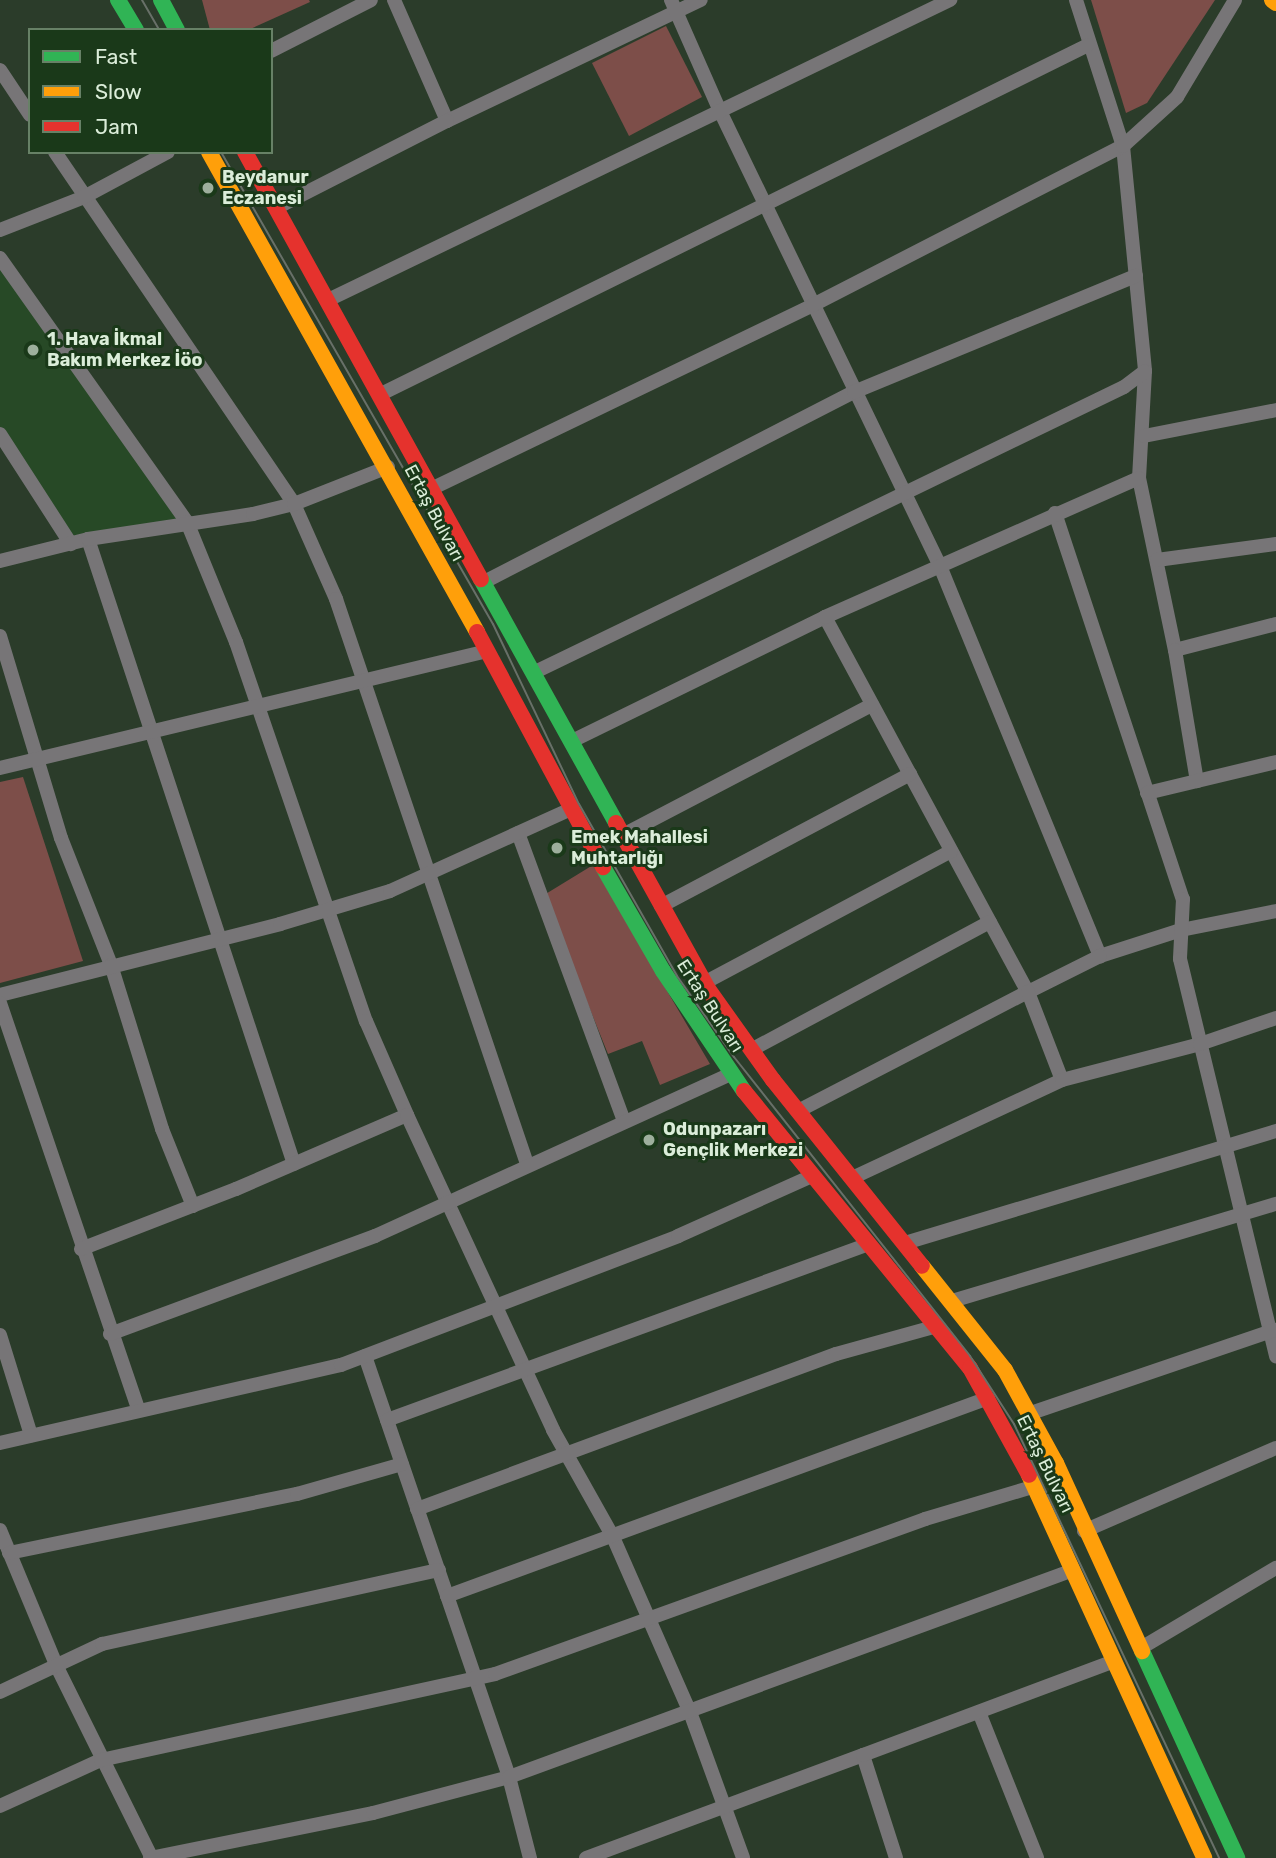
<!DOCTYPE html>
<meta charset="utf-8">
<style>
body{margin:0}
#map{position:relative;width:1276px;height:1858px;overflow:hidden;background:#2b3c2a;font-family:Rubik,sans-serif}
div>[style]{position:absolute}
.built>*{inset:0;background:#274926}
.green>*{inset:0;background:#7d4e49}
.street>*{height:14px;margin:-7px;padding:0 7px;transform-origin:7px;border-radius:7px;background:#777577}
.fast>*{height:16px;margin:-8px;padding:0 8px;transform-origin:8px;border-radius:8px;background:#30b455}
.slow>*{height:16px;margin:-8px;padding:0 8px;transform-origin:8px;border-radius:8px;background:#ff9f0a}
.jam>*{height:16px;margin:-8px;padding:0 8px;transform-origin:8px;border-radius:8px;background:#e5322d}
.tram>*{height:2px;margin:-1px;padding:0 1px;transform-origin:1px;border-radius:1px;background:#687068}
.dots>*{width:19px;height:19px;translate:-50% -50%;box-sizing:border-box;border:4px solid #1a3919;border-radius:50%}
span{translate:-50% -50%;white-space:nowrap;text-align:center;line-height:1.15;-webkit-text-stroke:6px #1a3919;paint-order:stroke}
.poi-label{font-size:18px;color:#dbedd9;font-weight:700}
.left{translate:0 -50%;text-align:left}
.street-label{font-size:18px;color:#dbedd9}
.legend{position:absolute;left:28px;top:28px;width:245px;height:126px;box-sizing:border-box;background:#1a3919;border:2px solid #678166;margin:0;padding:9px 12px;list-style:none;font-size:21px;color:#dbedd9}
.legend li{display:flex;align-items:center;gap:14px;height:35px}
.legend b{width:35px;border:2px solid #678166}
</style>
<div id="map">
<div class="built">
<i style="clip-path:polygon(0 258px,187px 522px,71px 544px,0 442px)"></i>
</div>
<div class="green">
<i style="clip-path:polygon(202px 0,309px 0,310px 2px,248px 30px,210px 30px)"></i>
<i style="clip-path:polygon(1091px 0,1215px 0,1147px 103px,1126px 113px)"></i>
<i style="clip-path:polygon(666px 26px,702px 97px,629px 136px,592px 63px)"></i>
<i style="clip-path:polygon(23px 777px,83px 961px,0 983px,0 782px)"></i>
<i style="clip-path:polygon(593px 865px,710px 1064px,660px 1085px,642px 1041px,608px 1054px,544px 895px)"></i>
</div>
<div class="street">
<i style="left:394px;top:0;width:132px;rotate:66.3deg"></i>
<i style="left:447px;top:121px;width:281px;rotate:-25.5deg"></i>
<i style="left:671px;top:0;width:121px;rotate:66.2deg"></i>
<i style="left:720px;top:111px;width:505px;rotate:64.2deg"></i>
<i style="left:940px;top:566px;width:422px;rotate:67.7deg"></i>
<i style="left:1100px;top:956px;width:85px;rotate:-17.8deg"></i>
<i style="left:1181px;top:930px;width:97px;rotate:-11.3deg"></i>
<i style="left:1076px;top:0;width:153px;rotate:72.2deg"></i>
<i style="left:1123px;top:146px;width:226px;rotate:84.4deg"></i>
<i style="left:1145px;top:371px;width:107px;rotate:93.2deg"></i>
<i style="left:1139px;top:478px;width:176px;rotate:78.2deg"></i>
<i style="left:1175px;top:650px;width:104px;rotate:-14.4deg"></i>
<i style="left:271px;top:51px;width:112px;rotate:-27deg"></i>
<i style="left:0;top:70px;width:54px;rotate:56.3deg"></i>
<i style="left:55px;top:152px;width:425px;rotate:55.8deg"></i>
<i style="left:294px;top:504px;width:104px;rotate:66.1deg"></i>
<i style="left:336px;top:599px;width:596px;rotate:71.32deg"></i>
<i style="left:276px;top:208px;width:192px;rotate:-27deg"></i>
<i style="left:0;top:230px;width:90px;rotate:-21.4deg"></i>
<i style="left:84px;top:197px;width:95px;rotate:-28.2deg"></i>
<i style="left:0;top:258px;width:324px;rotate:54.7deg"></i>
<i style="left:187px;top:522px;width:130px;rotate:67.8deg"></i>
<i style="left:236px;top:642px;width:401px;rotate:71.1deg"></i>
<i style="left:366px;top:1021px;width:103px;rotate:66.4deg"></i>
<i style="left:328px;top:300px;width:691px;rotate:-25.75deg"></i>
<i style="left:381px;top:394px;width:788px;rotate:-26.27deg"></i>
<i style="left:0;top:434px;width:131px;rotate:57.2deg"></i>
<i style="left:1144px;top:436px;width:135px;rotate:-11.1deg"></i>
<i style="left:433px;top:488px;width:422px;rotate:-25.7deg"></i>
<i style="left:813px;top:305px;width:348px;rotate:-27.2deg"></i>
<i style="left:1123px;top:146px;width:73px;rotate:-42.2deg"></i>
<i style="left:1177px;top:97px;width:113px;rotate:-59.1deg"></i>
<i style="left:1055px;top:513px;width:407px;rotate:71.7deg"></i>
<i style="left:1183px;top:899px;width:60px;rotate:92.9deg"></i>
<i style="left:1180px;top:959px;width:409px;rotate:76.4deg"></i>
<i style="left:88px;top:539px;width:658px;rotate:71.76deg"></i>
<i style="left:1157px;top:560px;width:120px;rotate:-7.7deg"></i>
<i style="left:0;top:561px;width:91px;rotate:-14deg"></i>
<i style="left:88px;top:539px;width:167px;rotate:-8.6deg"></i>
<i style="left:253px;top:514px;width:42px;rotate:-13.7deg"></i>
<i style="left:294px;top:504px;width:101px;rotate:-21.5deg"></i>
<i style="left:486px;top:581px;width:414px;rotate:-27.2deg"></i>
<i style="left:854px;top:392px;width:305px;rotate:-22.4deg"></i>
<i style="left:825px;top:617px;width:426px;rotate:61.6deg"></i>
<i style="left:1028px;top:992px;width:80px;rotate:-26.6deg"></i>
<i style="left:0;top:636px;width:211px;rotate:73.2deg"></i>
<i style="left:61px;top:838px;width:136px;rotate:68.5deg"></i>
<i style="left:111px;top:965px;width:172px;rotate:72.7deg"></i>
<i style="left:162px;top:1129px;width:83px;rotate:68.1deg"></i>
<i style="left:1175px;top:650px;width:133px;rotate:80.5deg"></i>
<i style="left:535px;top:672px;width:654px;rotate:-25.82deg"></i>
<i style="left:1124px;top:387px;width:26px;rotate:-37deg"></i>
<i style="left:572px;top:741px;width:282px;rotate:-26.1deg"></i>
<i style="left:825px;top:617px;width:343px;rotate:-23.9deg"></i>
<i style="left:0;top:768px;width:499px;rotate:-13.5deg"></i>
<i style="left:1147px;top:793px;width:133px;rotate:-13.5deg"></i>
<i style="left:518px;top:833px;width:307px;rotate:69.8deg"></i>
<i style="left:623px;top:835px;width:281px;rotate:-27.6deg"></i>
<i style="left:661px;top:906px;width:282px;rotate:-27.9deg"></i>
<i style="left:704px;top:983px;width:280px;rotate:-28.1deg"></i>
<i style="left:0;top:995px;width:289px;rotate:-14.2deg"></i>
<i style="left:280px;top:924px;width:115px;rotate:-16.7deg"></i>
<i style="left:390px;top:891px;width:199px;rotate:-24.4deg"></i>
<i style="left:0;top:1003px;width:428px;rotate:71.2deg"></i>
<i style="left:751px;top:1050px;width:271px;rotate:-28.2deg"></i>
<i style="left:798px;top:1111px;width:259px;rotate:-27.4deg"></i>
<i style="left:1028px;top:992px;width:94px;rotate:68.9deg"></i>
<i style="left:852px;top:1178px;width:232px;rotate:-25deg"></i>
<i style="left:1062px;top:1080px;width:143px;rotate:-14.6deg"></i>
<i style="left:1200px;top:1044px;width:80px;rotate:-18.9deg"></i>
<i style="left:905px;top:1243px;width:388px;rotate:-16.8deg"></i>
<i style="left:81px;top:1249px;width:166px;rotate:-21.2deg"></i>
<i style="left:236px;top:1189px;width:186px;rotate:-23.4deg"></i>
<i style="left:407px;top:1115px;width:347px;rotate:65.1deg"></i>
<i style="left:553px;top:1430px;width:123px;rotate:60.7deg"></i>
<i style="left:613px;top:1537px;width:191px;rotate:66.3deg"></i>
<i style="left:690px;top:1712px;width:155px;rotate:70deg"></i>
<i style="left:952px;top:1301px;width:338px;rotate:-16.7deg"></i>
<i style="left:110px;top:1334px;width:283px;rotate:-20.3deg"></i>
<i style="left:375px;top:1236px;width:390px;rotate:-24.5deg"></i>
<i style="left:0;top:1335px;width:105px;rotate:72.8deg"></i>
<i style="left:365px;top:1356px;width:445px;rotate:71.1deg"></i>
<i style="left:509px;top:1777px;width:84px;rotate:75.5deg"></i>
<i style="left:1031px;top:1413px;width:258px;rotate:-18.8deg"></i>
<i style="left:387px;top:1420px;width:513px;rotate:-20.06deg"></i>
<i style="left:0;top:1443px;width:350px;rotate:-12.9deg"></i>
<i style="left:341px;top:1365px;width:361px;rotate:-20.9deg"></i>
<i style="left:678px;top:1236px;width:147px;rotate:-24.1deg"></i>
<i style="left:417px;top:1509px;width:447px;rotate:-20.3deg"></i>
<i style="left:836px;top:1354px;width:105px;rotate:-15.5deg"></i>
<i style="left:0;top:1530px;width:148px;rotate:67.4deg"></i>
<i style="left:57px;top:1667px;width:213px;rotate:63.6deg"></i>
<i style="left:1084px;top:1531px;width:209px;rotate:-23.4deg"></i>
<i style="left:9px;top:1553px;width:294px;rotate:-11.6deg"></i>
<i style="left:297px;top:1494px;width:109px;rotate:-15.9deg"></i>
<i style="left:447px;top:1596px;width:576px;rotate:-20.1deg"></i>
<i style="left:1141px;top:1648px;width:157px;rotate:-30.7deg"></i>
<i style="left:0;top:1692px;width:113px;rotate:-25.2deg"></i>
<i style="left:102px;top:1644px;width:345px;rotate:-12.4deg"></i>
<i style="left:979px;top:1712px;width:157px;rotate:68.3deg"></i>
<i style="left:0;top:1806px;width:111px;rotate:-24.5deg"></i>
<i style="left:101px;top:1760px;width:403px;rotate:-12.3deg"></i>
<i style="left:495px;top:1674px;width:457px;rotate:-19.8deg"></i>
<i style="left:925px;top:1519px;width:116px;rotate:-16.6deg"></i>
<i style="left:150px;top:1858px;width:227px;rotate:-11.4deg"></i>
<i style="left:373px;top:1813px;width:141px;rotate:-14.8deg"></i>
<i style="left:509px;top:1777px;width:601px;rotate:-20.15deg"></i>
<i style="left:586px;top:1858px;width:296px;rotate:-20.4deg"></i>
<i style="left:896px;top:1858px;width:108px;rotate:-107.8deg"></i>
<i style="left:863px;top:1755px;width:268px;rotate:-20.5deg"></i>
</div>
<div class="fast">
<i style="left:118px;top:0;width:35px;rotate:59deg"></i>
<i style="left:161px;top:0;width:34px;rotate:62deg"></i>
<i style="left:481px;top:579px;width:279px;rotate:61deg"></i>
<i style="left:603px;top:867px;width:120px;rotate:60deg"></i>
<i style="left:663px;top:971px;width:145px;rotate:56deg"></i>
<i style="left:1142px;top:1651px;width:228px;rotate:65.3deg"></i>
</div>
<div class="slow">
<i style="left:1272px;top:0;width:5px;rotate:37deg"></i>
<i style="left:209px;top:152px;width:550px;rotate:60.82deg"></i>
<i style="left:922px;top:1266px;width:133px;rotate:51.4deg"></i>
<i style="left:1005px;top:1370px;width:106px;rotate:61.3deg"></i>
<i style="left:1056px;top:1463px;width:207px;rotate:65.4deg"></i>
<i style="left:1029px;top:1475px;width:421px;rotate:65.4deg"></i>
</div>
<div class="jam">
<i style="left:245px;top:152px;width:488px;rotate:61.1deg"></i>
<i style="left:477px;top:632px;width:267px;rotate:61.8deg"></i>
<i style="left:616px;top:823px;width:190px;rotate:61deg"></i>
<i style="left:708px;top:989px;width:112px;rotate:54.5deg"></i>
<i style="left:773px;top:1080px;width:238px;rotate:51.3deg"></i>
<i style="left:744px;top:1091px;width:357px;rotate:50.8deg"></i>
<i style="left:970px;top:1368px;width:122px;rotate:61.1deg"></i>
</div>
<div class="tram">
<i style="left:142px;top:0;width:34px;rotate:60deg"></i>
<i style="left:221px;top:152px;width:545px;rotate:60.05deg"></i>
<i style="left:493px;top:624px;width:199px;rotate:64.5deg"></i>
<i style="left:579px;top:804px;width:198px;rotate:60.3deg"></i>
<i style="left:677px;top:976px;width:99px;rotate:54.9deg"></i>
<i style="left:734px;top:1057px;width:381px;rotate:51.7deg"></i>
<i style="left:970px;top:1356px;width:81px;rotate:57.1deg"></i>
<i style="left:1014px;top:1424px;width:480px;rotate:64.7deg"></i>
</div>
<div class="dots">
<i style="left:208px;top:188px;background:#9daf9c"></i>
<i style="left:33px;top:350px;background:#9daf9c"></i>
<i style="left:557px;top:848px;background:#9daf9c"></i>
<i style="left:649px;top:1140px;background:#9daf9c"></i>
</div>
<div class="poi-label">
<span class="left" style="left:222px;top:188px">Beydanur<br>Eczanesi</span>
<span class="left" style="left:47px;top:350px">1. Hava İkmal<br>Bakım Merkez İöo</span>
<span class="left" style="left:571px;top:848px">Emek Mahallesi<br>Muhtarlığı</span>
<span class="left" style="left:663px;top:1140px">Odunpazarı<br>Gençlik Merkezi</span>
</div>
<div class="street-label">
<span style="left:434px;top:513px;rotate:62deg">Ertaş Bulvarı</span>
<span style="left:710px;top:1006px;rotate:57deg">Ertaş Bulvarı</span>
<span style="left:1045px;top:1464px;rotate:64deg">Ertaş Bulvarı</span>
</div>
<ul class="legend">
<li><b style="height:9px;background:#30b455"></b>Fast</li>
<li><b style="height:9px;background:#ff9f0a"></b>Slow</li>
<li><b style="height:9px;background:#e5322d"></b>Jam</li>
</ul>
</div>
